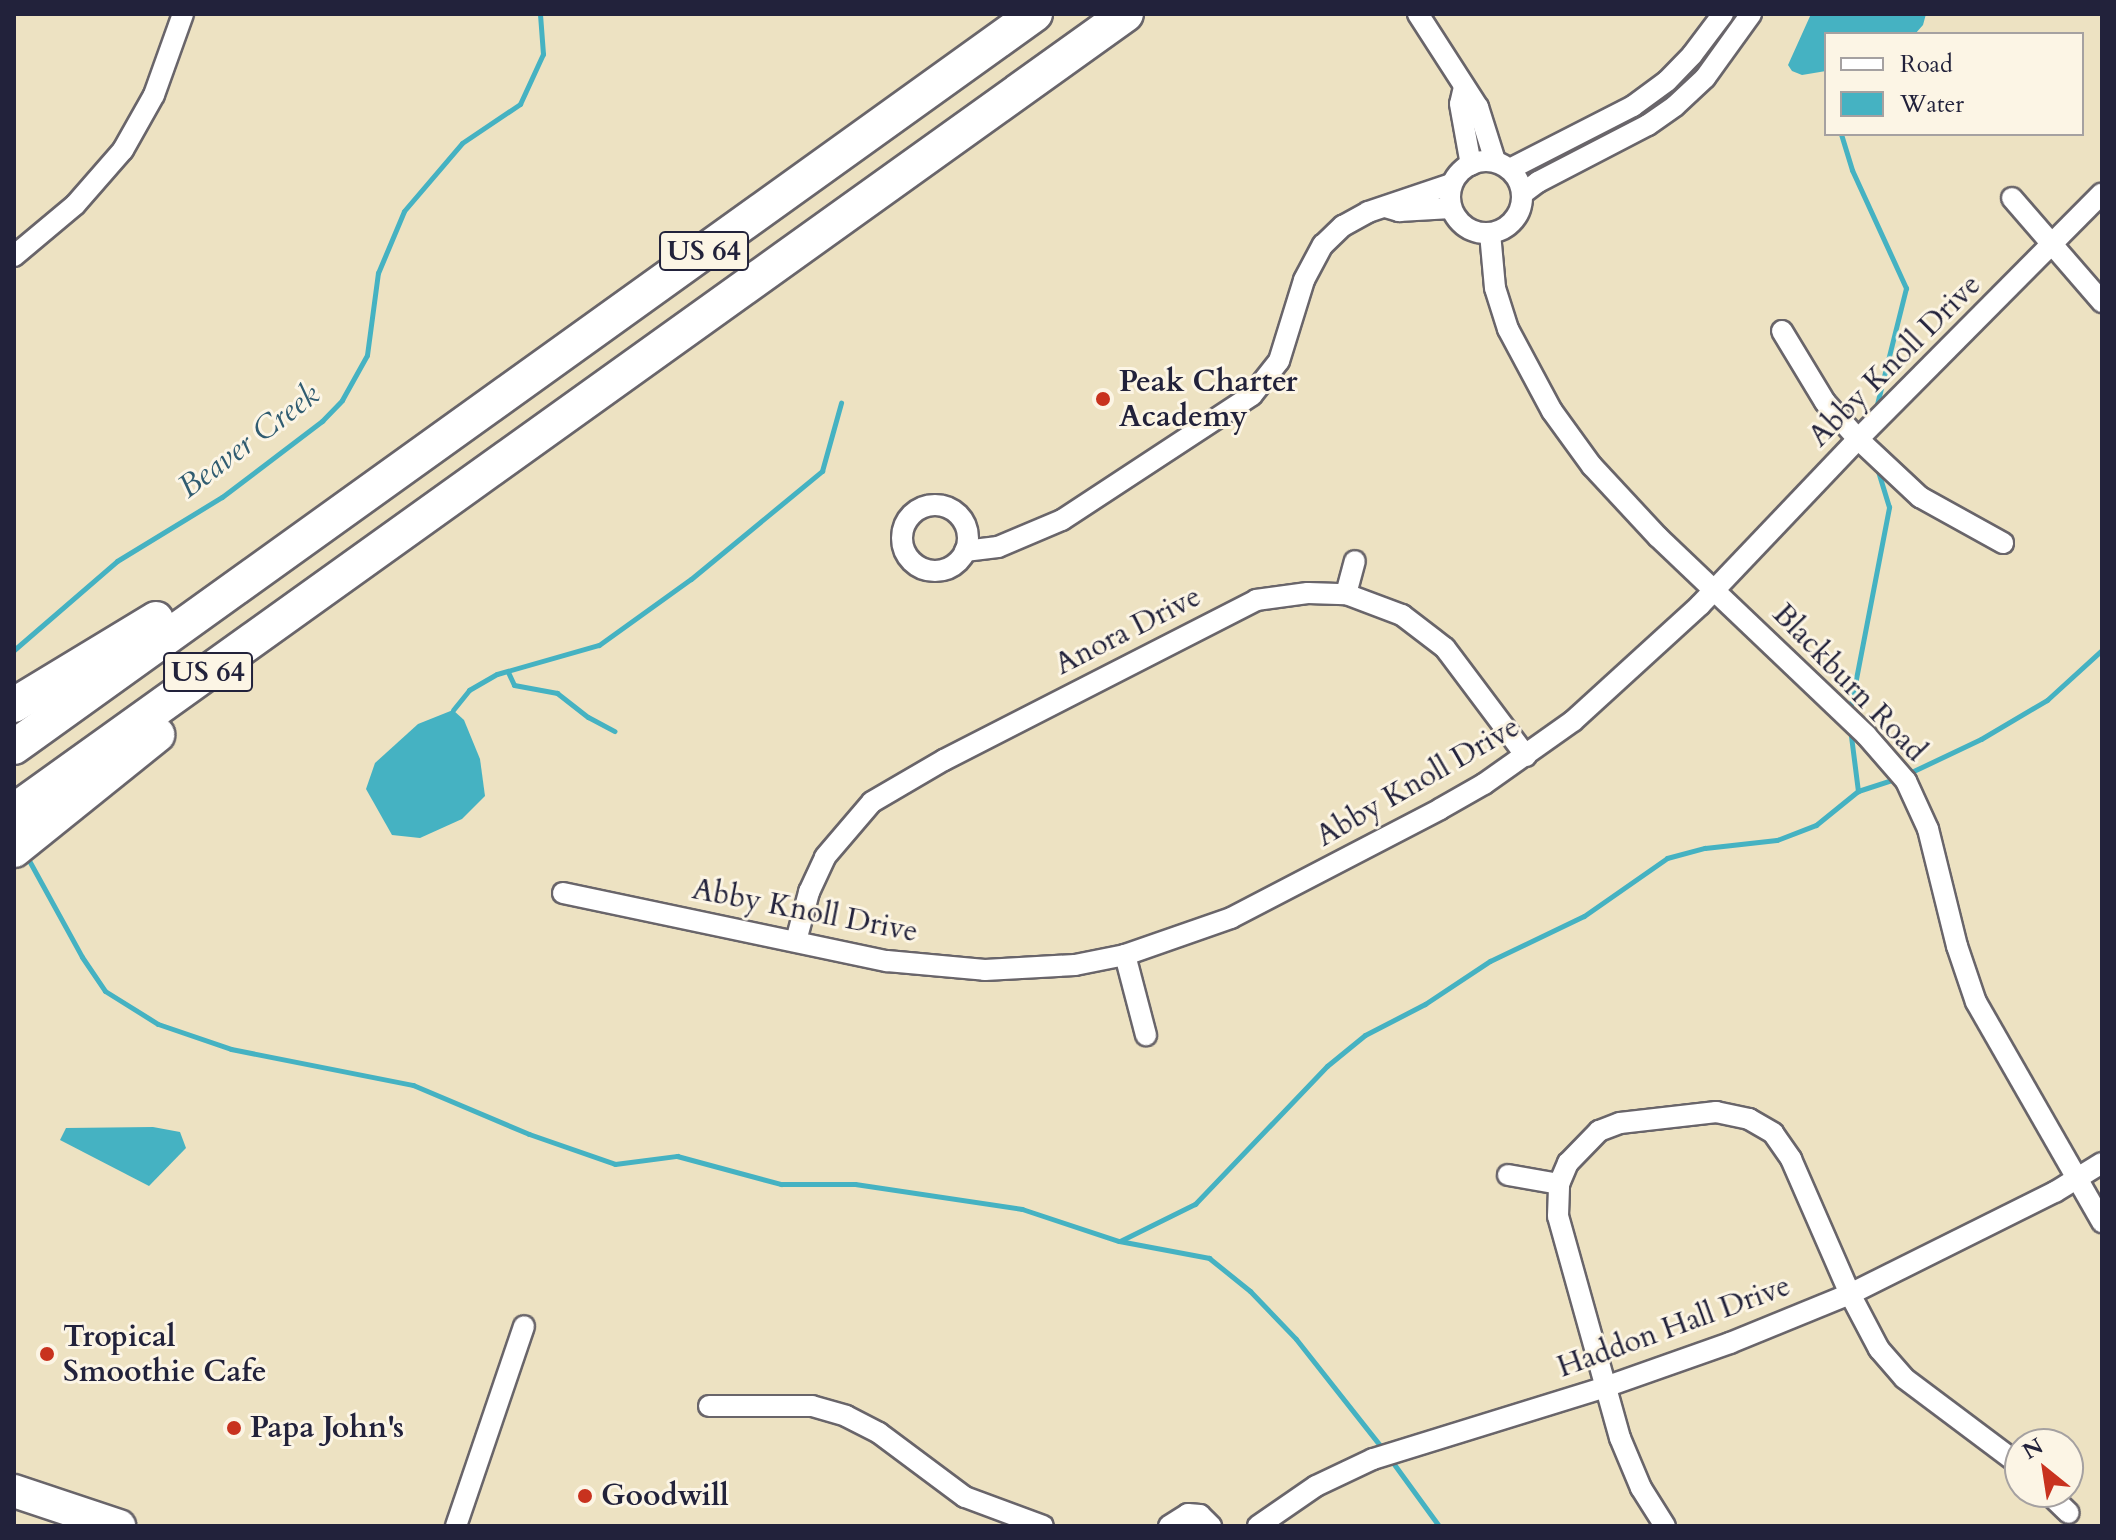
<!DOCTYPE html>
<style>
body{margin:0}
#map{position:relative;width:2116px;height:1540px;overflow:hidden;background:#ede2c2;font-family:Cardo,serif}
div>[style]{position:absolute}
.water>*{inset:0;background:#45b2c2}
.stream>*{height:5px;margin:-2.5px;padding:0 2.5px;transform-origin:2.5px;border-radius:2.5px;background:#45b2c2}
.roads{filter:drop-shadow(2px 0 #69656a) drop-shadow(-2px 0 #69656a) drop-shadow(0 2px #69656a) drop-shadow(0 -2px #69656a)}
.minor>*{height:20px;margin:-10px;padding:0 10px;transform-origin:10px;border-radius:10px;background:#fff}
.minor>.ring{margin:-10px;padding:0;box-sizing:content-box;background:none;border:20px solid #fff;border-radius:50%}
.primary>*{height:32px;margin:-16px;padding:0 16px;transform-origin:16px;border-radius:16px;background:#fff}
.trunk>*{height:34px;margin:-17px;padding:0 17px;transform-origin:17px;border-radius:17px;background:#fff}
.dots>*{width:22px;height:22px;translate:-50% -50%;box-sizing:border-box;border:4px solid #fcf5e5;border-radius:50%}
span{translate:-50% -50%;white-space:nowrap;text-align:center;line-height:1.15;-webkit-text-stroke:6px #fcf5e5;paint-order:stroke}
.shield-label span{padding:2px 6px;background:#fcf5e5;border:2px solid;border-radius:6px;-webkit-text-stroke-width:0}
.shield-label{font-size:28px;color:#22223b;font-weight:700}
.street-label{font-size:30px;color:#22223b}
.poi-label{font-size:30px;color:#22223b;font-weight:700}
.left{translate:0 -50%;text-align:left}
.water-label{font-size:32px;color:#305c71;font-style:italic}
.frame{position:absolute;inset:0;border:16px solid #22223b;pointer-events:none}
.legend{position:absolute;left:1824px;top:32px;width:260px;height:104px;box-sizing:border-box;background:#fcf5e5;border:2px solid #a5a1a1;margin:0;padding:10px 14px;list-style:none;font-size:24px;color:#22223b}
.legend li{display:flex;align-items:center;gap:16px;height:40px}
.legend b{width:40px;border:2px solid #a5a1a1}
.north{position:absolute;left:2004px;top:1428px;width:80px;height:80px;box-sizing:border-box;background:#fcf5e5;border:2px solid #a5a1a1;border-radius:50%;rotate:330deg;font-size:22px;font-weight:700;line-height:32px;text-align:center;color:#22223b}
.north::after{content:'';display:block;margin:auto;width:28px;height:36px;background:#c8321e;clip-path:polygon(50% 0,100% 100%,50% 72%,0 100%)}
</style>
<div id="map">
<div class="water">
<i style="clip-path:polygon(1811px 14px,1926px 14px,1923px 25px,1915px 34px,1826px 34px,1826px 71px,1802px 75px,1792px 71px,1788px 65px)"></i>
<i style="clip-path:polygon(453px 710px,464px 720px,480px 759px,485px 796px,462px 819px,420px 838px,392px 835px,366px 789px,375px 763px,418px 724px)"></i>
<i style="clip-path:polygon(153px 1127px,180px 1132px,186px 1148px,149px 1186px,60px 1140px,66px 1128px)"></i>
</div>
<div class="stream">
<i style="left:1841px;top:134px;width:38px;rotate:73deg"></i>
<i style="left:1852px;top:170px;width:130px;rotate:65.4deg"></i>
<i style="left:1906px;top:288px;width:128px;rotate:104deg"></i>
<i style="left:14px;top:650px;width:136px;rotate:-40.8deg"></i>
<i style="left:117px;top:561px;width:123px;rotate:-31.4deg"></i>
<i style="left:222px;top:497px;width:126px;rotate:-37.2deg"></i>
<i style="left:322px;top:421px;width:29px;rotate:-46deg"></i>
<i style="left:342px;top:400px;width:51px;rotate:-60.9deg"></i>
<i style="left:367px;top:355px;width:83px;rotate:-82.4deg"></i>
<i style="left:378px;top:273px;width:67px;rotate:-67.2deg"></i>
<i style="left:404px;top:211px;width:89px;rotate:-49.5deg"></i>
<i style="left:462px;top:143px;width:70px;rotate:-33.9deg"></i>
<i style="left:520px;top:104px;width:55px;rotate:-65.3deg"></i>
<i style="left:543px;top:54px;width:40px;rotate:-94.3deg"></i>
<i style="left:508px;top:672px;width:14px;rotate:65deg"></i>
<i style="left:514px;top:685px;width:44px;rotate:10.5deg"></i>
<i style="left:557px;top:693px;width:39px;rotate:38deg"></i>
<i style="left:588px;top:717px;width:30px;rotate:28deg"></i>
<i style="left:453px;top:710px;width:26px;rotate:-51deg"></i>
<i style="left:469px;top:690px;width:32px;rotate:-30deg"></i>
<i style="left:497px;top:674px;width:106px;rotate:-15.9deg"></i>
<i style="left:599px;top:645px;width:113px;rotate:-35.7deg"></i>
<i style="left:691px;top:579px;width:170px;rotate:-39.5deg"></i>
<i style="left:822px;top:471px;width:71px;rotate:-74.4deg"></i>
<i style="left:1850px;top:710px;width:207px;rotate:-79.1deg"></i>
<i style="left:1889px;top:507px;width:39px;rotate:-107deg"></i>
<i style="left:1850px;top:728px;width:64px;rotate:82.8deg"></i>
<i style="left:1905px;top:775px;width:84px;rotate:-25.3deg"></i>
<i style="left:1981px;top:739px;width:77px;rotate:-30.6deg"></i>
<i style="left:2047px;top:700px;width:74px;rotate:-42.3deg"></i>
<i style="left:26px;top:855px;width:116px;rotate:61.2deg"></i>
<i style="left:82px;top:957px;width:41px;rotate:55.9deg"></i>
<i style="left:105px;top:991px;width:62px;rotate:31.9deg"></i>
<i style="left:158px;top:1024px;width:77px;rotate:18.9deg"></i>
<i style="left:231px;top:1049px;width:186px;rotate:11.2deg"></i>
<i style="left:413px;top:1085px;width:126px;rotate:22.9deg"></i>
<i style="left:529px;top:1134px;width:91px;rotate:19.2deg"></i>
<i style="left:615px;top:1164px;width:63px;rotate:-7.4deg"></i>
<i style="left:677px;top:1156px;width:108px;rotate:15.1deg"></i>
<i style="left:781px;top:1184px;width:74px"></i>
<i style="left:855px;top:1184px;width:169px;rotate:8.5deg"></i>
<i style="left:1022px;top:1209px;width:102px;rotate:18.3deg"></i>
<i style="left:1119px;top:1241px;width:92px;rotate:10.7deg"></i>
<i style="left:1209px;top:1258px;width:53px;rotate:38.8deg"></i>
<i style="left:1250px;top:1291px;width:66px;rotate:46.2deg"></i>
<i style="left:1296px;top:1339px;width:140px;rotate:51.7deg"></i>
<i style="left:1120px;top:1241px;width:84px;rotate:-26.3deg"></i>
<i style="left:1195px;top:1204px;width:191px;rotate:-46.3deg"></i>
<i style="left:1327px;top:1066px;width:49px;rotate:-39.2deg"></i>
<i style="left:1365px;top:1035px;width:68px;rotate:-27.3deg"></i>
<i style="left:1425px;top:1004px;width:78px;rotate:-33.5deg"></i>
<i style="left:1490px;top:961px;width:104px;rotate:-25.6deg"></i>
<i style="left:1584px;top:916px;width:101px;rotate:-34.9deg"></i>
<i style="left:1667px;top:858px;width:39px;rotate:-15deg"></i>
<i style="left:1705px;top:848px;width:72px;rotate:-6.3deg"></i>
<i style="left:1777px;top:840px;width:42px;rotate:-21deg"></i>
<i style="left:1816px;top:825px;width:54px;rotate:-39deg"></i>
<i style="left:1858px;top:791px;width:40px;rotate:-18deg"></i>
<i style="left:1391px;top:1460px;width:82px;rotate:54deg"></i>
</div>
<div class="roads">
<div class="minor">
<i style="left:1418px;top:14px;width:111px;rotate:57.2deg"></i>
<i style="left:1478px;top:107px;width:57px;rotate:72.5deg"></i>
<i style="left:1464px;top:87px;width:17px;rotate:103deg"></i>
<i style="left:1460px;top:104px;width:62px;rotate:79.8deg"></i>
<i class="ring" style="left:1450px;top:161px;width:52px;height:52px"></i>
<i style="left:1510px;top:169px;width:138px;rotate:-27.1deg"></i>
<i style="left:1633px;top:106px;width:42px;rotate:-36.3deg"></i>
<i style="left:1667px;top:81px;width:36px;rotate:-46deg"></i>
<i style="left:1692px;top:55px;width:51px;rotate:-52.9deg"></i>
<i style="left:1522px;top:194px;width:20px;rotate:-37deg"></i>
<i style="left:1538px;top:182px;width:124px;rotate:-27.4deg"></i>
<i style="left:1648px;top:125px;width:33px;rotate:-35deg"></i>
<i style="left:1675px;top:106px;width:41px;rotate:-43deg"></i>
<i style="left:1705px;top:78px;width:79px;rotate:-54.3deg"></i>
<i style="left:2012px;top:198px;width:138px;rotate:49.1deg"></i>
<i style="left:1385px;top:207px;width:15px;rotate:16deg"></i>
<i style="left:1399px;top:211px;width:52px;rotate:-3.3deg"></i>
<i style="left:1490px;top:233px;width:55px;rotate:84.8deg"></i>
<i style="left:1495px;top:288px;width:43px;rotate:72.4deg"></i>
<i style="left:1508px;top:329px;width:93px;rotate:61.8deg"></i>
<i style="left:1552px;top:411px;width:68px;rotate:54deg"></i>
<i style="left:1592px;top:466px;width:97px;rotate:47.1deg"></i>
<i style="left:1658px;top:537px;width:287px;rotate:43.6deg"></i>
<i style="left:1866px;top:735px;width:61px;rotate:49deg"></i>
<i style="left:1906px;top:781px;width:53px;rotate:65.4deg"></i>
<i style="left:1928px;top:829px;width:121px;rotate:76.1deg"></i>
<i style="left:1957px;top:946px;width:59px;rotate:71.3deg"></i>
<i style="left:1976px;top:1002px;width:254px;rotate:60.2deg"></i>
<i style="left:14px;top:256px;width:80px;rotate:-39.9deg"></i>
<i style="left:75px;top:205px;width:73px;rotate:-48.9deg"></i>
<i style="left:123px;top:150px;width:63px;rotate:-60.6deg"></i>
<i style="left:154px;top:95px;width:86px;rotate:-70.3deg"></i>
<i style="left:1782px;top:331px;width:83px;rotate:58.8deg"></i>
<i style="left:1825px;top:402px;width:50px;rotate:48.3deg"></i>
<i style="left:1858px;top:439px;width:85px;rotate:43.1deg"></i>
<i style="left:1920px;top:497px;width:95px;rotate:29deg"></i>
<i class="ring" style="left:902px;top:505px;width:46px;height:46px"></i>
<i style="left:965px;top:551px;width:33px;rotate:-7deg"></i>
<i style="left:998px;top:547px;width:69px;rotate:-22.9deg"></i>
<i style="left:1062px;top:520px;width:227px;rotate:-33.3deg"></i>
<i style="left:1252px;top:395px;width:43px;rotate:-51.5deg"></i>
<i style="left:1279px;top:361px;width:85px;rotate:-72.8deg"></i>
<i style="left:1304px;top:280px;width:40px;rotate:-62deg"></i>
<i style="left:1323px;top:245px;width:28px;rotate:-44deg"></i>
<i style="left:1343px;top:226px;width:29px;rotate:-29deg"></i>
<i style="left:1368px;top:212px;width:88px;rotate:-18.6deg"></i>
<i style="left:1346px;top:594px;width:34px;rotate:-75deg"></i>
<i style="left:563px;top:893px;width:331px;rotate:11.9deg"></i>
<i style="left:887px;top:961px;width:98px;rotate:5.2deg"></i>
<i style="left:985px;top:970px;width:90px;rotate:-3.2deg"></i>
<i style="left:1075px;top:965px;width:51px;rotate:-11.3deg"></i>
<i style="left:1125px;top:955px;width:112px;rotate:-19.2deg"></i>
<i style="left:1231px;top:918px;width:236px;rotate:-27.5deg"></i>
<i style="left:1440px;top:809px;width:51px;rotate:-29.6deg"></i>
<i style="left:1484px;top:784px;width:109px;rotate:-35.3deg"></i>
<i style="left:1573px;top:721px;width:172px;rotate:-42.4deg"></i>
<i style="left:1700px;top:605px;width:229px;rotate:-46.4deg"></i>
<i style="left:1858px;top:439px;width:346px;rotate:-45.2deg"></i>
<i style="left:796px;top:941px;width:51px;rotate:-75.1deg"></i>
<i style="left:809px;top:892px;width:38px;rotate:-65deg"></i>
<i style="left:825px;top:857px;width:72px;rotate:-49.5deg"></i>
<i style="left:872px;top:802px;width:83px;rotate:-30.3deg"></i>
<i style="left:944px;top:760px;width:351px;rotate:-27.1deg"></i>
<i style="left:1256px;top:600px;width:52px;rotate:-7.7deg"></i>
<i style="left:1308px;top:593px;width:38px;rotate:2deg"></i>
<i style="left:1346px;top:594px;width:60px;rotate:20.6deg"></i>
<i style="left:1402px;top:615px;width:54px;rotate:37.5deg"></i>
<i style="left:1445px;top:648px;width:135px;rotate:53.1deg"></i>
<i style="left:1125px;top:955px;width:83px;rotate:75.3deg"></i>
<i style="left:1508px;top:1175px;width:52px;rotate:10deg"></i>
<i style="left:709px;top:1406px;width:103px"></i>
<i style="left:812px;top:1406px;width:35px;rotate:16deg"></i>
<i style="left:846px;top:1416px;width:37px;rotate:27deg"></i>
<i style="left:879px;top:1433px;width:107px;rotate:36.7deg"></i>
<i style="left:965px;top:1497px;width:83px;rotate:20.4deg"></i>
<i style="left:2047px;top:1492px;width:30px;rotate:44deg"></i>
<i style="left:456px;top:1526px;width:211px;rotate:-71.2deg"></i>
<i style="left:1169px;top:1526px;width:22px;rotate:-32deg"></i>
<i style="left:1188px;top:1514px;width:12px;rotate:5deg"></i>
<i style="left:1200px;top:1515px;width:16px;rotate:45deg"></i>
<i style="left:1258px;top:1526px;width:70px;rotate:-34.6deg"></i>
<i style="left:1316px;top:1486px;width:63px;rotate:-25.3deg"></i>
<i style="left:1373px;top:1459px;width:243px;rotate:-17.2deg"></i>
<i style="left:1605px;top:1387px;width:133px;rotate:-19.4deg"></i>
<i style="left:1730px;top:1343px;width:130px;rotate:-22.2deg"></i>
<i style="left:1850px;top:1294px;width:229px;rotate:-26.5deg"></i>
<i style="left:2055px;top:1192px;width:55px;rotate:-31.7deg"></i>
<i style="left:1665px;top:1526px;width:45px;rotate:-122.3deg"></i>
<i style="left:1641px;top:1488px;width:54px;rotate:-112.8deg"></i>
<i style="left:1620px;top:1438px;width:230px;rotate:-105.6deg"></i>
<i style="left:1558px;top:1216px;width:32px;rotate:-88deg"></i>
<i style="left:1559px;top:1184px;width:23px;rotate:-67deg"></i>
<i style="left:1568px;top:1163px;width:45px;rotate:-45.9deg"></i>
<i style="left:1599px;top:1131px;width:22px;rotate:-21deg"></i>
<i style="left:1620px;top:1123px;width:97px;rotate:-6.5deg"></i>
<i style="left:1716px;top:1112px;width:34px;rotate:12deg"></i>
<i style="left:1749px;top:1119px;width:28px;rotate:30deg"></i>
<i style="left:1773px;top:1133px;width:32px;rotate:55deg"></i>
<i style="left:1791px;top:1159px;width:147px;rotate:66.4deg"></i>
<i style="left:1850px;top:1294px;width:62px;rotate:62.2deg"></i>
<i style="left:1879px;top:1349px;width:38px;rotate:49deg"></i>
<i style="left:1904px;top:1378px;width:145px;rotate:36.9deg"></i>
</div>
<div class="primary">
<i style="left:14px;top:1491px;width:111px;rotate:18.4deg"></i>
</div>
<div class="trunk">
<i style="left:14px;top:705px;width:166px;rotate:-31.2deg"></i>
<i style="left:14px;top:747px;width:1257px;rotate:-35.68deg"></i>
<i style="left:14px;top:811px;width:1368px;rotate:-35.63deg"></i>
<i style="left:14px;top:850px;width:184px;rotate:-38.8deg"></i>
</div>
</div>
<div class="dots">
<i style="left:1103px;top:399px;background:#c8321e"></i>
<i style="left:47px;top:1354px;background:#c8321e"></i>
<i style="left:234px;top:1428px;background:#c8321e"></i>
<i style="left:585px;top:1496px;background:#c8321e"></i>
</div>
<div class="shield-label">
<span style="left:704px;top:251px">US 64</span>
<span style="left:208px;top:672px">US 64</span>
</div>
<div class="street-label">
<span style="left:1895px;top:361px;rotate:-45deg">Abby Knoll Drive</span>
<span style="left:1128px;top:631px;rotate:-27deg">Anora Drive</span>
<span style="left:1849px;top:683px;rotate:46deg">Blackburn Road</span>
<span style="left:1418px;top:782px;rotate:-30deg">Abby Knoll Drive</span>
<span style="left:805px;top:911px;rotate:11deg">Abby Knoll Drive</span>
<span style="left:1674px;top:1327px;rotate:-20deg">Haddon Hall Drive</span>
</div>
<div class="poi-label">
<span class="left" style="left:1119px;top:399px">Peak Charter<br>Academy</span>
<span class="left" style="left:63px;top:1354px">Tropical<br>Smoothie Cafe</span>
<span class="left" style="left:250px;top:1428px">Papa John's</span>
<span class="left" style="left:601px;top:1496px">Goodwill</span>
</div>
<div class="water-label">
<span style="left:249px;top:441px;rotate:-37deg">Beaver Creek</span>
</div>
<div class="frame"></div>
<ul class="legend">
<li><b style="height:10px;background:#fff"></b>Road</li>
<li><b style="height:22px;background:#45b2c2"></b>Water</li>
</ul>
<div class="north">N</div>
</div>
